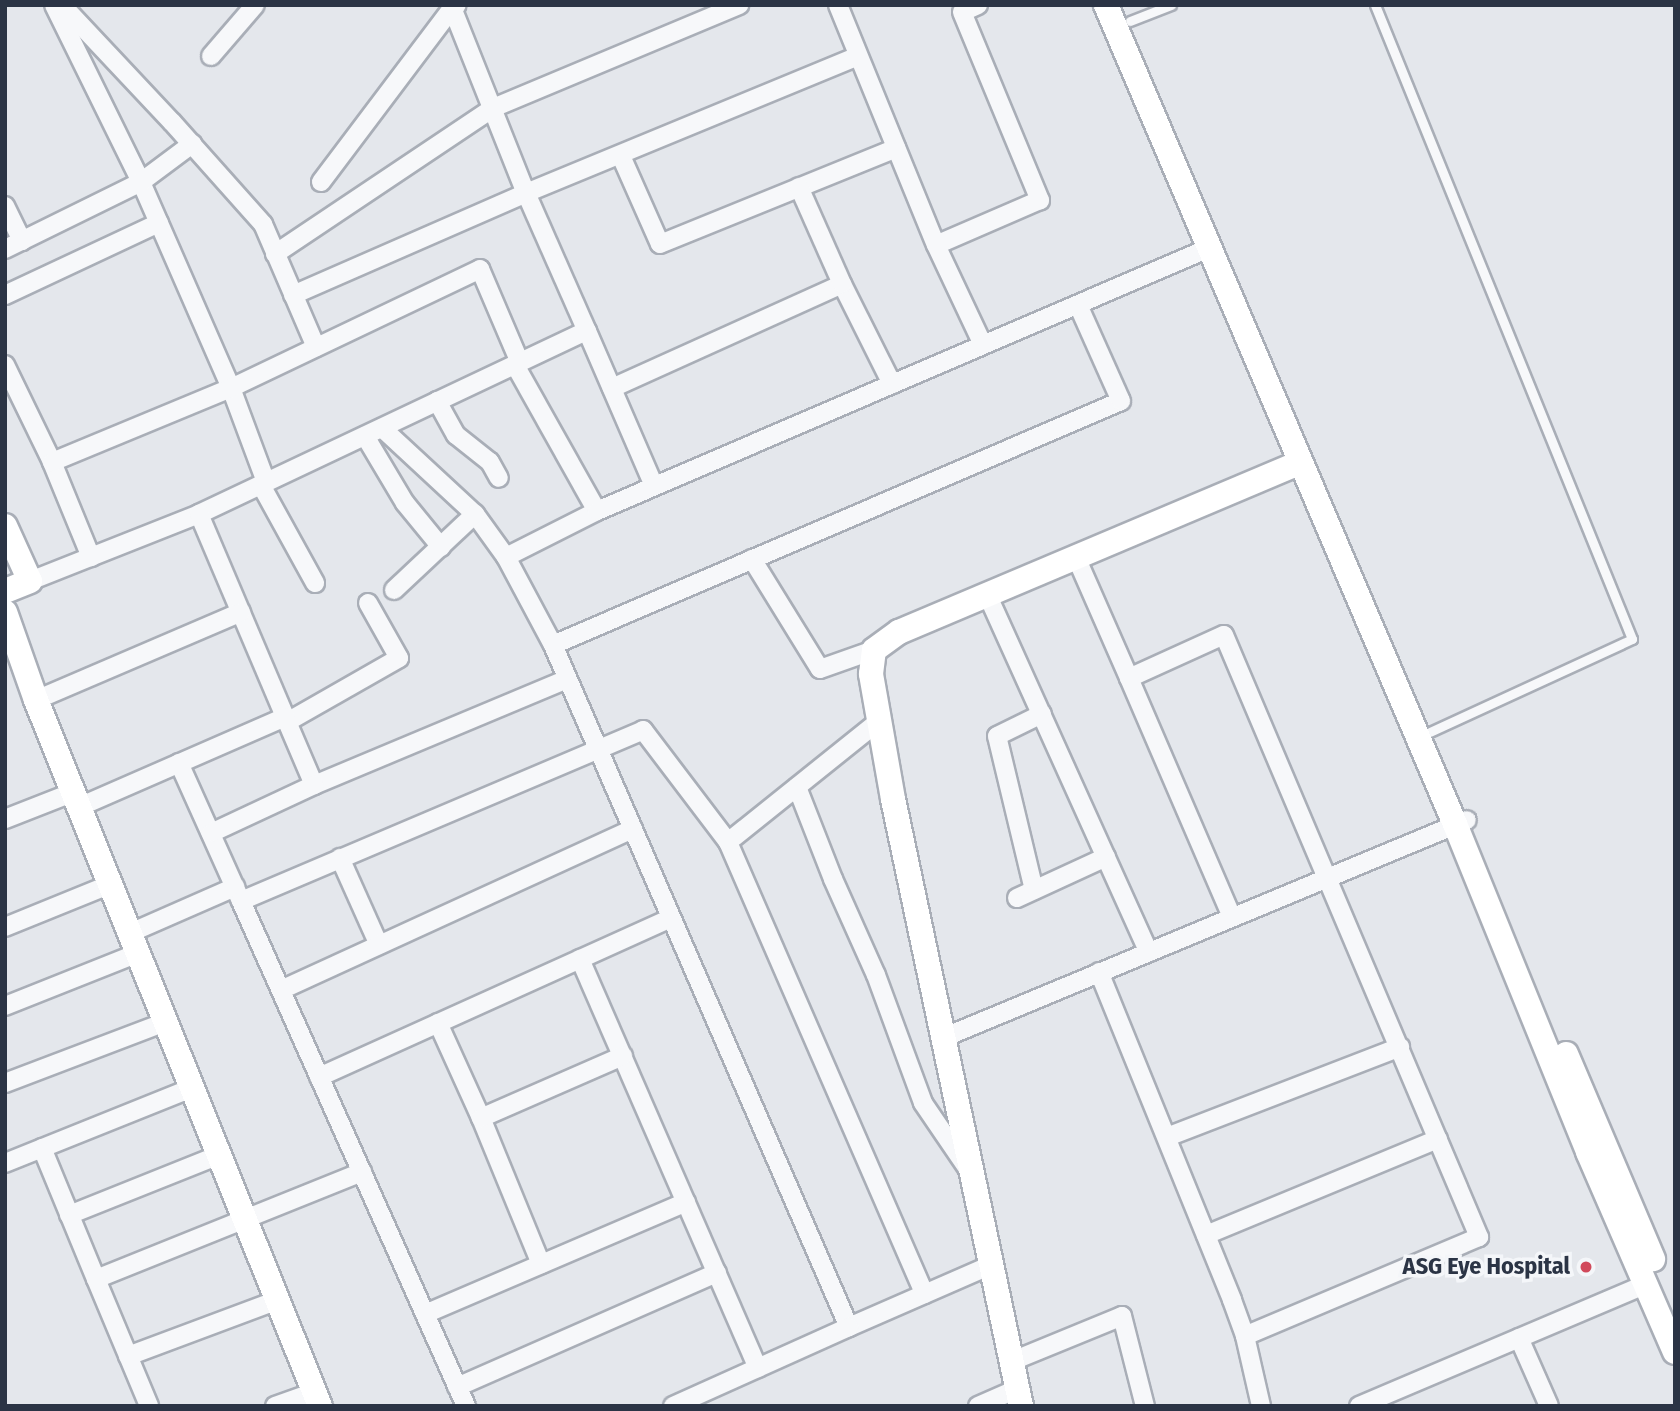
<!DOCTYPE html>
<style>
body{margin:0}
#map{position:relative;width:1680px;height:1411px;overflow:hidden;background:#e4e7ec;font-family:"Fira Sans Condensed",sans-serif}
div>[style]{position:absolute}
.roads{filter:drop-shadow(2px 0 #a9aeb7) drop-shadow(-2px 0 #a9aeb7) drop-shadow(0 2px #a9aeb7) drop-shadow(0 -2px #a9aeb7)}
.lane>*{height:9px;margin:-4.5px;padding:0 4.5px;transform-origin:4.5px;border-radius:4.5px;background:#f7f8fa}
.street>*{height:18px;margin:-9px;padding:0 9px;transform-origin:9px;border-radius:9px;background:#f7f8fa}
.secondary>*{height:24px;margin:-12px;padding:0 12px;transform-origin:12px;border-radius:12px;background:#fff}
.dots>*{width:19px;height:19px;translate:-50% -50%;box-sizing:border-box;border:4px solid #f4f6f9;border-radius:50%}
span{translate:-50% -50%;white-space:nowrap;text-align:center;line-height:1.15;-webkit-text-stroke:7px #f4f6f9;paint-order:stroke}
.poi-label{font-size:24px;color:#2b3445;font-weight:700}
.right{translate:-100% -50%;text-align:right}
.frame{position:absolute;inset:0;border:7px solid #2b3445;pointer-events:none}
</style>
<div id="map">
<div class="roads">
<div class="lane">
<i style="left:1375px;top:5px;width:684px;rotate:67.93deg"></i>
<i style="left:1632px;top:639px;width:222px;rotate:155.3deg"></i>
<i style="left:1130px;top:21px;width:44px;rotate:-21.3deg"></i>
</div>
<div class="street">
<i style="left:54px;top:5px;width:197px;rotate:63.8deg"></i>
<i style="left:141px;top:182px;width:225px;rotate:66.4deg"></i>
<i style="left:231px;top:388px;width:100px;rotate:69.6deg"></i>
<i style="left:62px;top:5px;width:161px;rotate:46.8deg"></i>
<i style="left:172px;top:122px;width:137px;rotate:48.3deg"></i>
<i style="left:263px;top:224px;width:134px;rotate:66.7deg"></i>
<i style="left:451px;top:5px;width:202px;rotate:68.3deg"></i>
<i style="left:526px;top:193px;width:151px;rotate:66.2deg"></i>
<i style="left:838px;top:5px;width:259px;rotate:67.8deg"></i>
<i style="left:978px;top:5px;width:17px;rotate:156deg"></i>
<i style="left:962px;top:12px;width:204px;rotate:67.5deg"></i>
<i style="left:1040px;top:200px;width:113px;rotate:156.6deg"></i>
<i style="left:936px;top:245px;width:110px;rotate:64.8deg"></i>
<i style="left:211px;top:56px;width:67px;rotate:-49.2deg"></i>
<i style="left:621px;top:156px;width:96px;rotate:66.1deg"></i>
<i style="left:660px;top:244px;width:255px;rotate:-22.1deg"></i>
<i style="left:321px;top:182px;width:219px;rotate:-53deg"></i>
<i style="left:453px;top:7px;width:4px;rotate:-27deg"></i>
<i style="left:5px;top:206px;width:39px;rotate:64deg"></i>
<i style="left:5px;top:249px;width:152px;rotate:-26.2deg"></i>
<i style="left:141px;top:182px;width:64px;rotate:-36.7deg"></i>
<i style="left:275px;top:254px;width:262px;rotate:-33.8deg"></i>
<i style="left:493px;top:108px;width:267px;rotate:-22.7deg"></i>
<i style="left:842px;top:284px;width:112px;rotate:63.4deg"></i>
<i style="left:5px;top:295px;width:170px;rotate:-25.1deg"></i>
<i style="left:293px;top:295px;width:254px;rotate:-23.6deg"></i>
<i style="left:526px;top:193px;width:359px;rotate:-22.4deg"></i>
<i style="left:5px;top:365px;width:108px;rotate:64.1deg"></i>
<i style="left:52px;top:462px;width:103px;rotate:67.7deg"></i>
<i style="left:515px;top:365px;width:167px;rotate:60.7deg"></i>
<i style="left:612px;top:388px;width:252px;rotate:-24.3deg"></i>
<i style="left:842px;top:284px;width:106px;rotate:-113.9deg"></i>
<i style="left:437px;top:401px;width:39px;rotate:61deg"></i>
<i style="left:456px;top:435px;width:43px;rotate:38.5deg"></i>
<i style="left:490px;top:462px;width:18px;rotate:61deg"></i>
<i style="left:382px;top:428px;width:127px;rotate:42.8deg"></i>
<i style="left:475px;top:514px;width:53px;rotate:54.2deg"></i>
<i style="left:365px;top:436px;width:78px;rotate:59.2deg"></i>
<i style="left:405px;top:503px;width:57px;rotate:50.7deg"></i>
<i style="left:52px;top:462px;width:194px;rotate:-22.5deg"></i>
<i style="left:231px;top:388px;width:276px;rotate:-25.5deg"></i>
<i style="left:480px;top:269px;width:102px;rotate:66.9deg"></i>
<i style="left:261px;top:485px;width:112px;rotate:61.1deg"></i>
<i style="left:199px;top:514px;width:429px;rotate:-25.3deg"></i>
<i style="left:587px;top:331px;width:169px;rotate:66.6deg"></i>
<i style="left:1076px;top:557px;width:132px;rotate:66.3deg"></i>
<i style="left:1129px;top:678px;width:104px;rotate:-24.4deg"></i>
<i style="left:1224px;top:635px;width:654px;rotate:67.04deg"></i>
<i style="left:1479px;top:1237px;width:254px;rotate:157.1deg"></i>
<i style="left:752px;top:559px;width:129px;rotate:58.3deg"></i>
<i style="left:820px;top:669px;width:57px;rotate:-19.4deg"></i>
<i style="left:30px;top:581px;width:182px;rotate:-21.6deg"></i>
<i style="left:199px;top:514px;width:220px;rotate:67deg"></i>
<i style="left:394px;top:590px;width:111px;rotate:-43.2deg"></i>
<i style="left:987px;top:594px;width:393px;rotate:65.7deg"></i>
<i style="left:553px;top:645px;width:618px;rotate:-23.25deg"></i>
<i style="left:1121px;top:401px;width:105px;rotate:-114.1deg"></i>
<i style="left:1129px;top:678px;width:260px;rotate:66.7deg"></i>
<i style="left:36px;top:700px;width:223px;rotate:-23.2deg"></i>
<i style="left:287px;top:722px;width:129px;rotate:-29.7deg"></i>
<i style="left:399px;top:658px;width:63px;rotate:-119.4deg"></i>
<i style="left:179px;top:763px;width:151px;rotate:65.8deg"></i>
<i style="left:797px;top:787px;width:99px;rotate:68.6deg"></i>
<i style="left:833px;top:879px;width:105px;rotate:65.9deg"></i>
<i style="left:876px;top:975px;width:136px;rotate:69.8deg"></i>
<i style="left:923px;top:1103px;width:80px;rotate:55.7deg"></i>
<i style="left:79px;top:807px;width:225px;rotate:-23.6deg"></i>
<i style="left:285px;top:717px;width:74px;rotate:66.9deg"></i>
<i style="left:314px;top:785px;width:274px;rotate:-22.7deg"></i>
<i style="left:5px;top:819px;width:74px;rotate:-21.4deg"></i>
<i style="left:211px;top:833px;width:114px;rotate:-25deg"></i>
<i style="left:728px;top:842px;width:493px;rotate:66.5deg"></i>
<i style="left:340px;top:858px;width:95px;rotate:65.9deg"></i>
<i style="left:1034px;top:890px;width:158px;rotate:-103.5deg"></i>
<i style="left:997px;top:736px;width:50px;rotate:-26.1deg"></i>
<i style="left:1017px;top:898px;width:98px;rotate:-24.7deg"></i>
<i style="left:5px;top:927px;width:114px;rotate:-22.1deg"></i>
<i style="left:130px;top:933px;width:115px;rotate:-23.7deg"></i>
<i style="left:580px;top:959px;width:446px;rotate:66.5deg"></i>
<i style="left:1099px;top:972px;width:354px;rotate:67.9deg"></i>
<i style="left:1232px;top:1300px;width:38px;rotate:70deg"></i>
<i style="left:1245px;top:1336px;width:72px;rotate:77.1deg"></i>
<i style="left:281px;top:990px;width:387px;rotate:-24.6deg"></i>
<i style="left:5px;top:1006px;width:143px;rotate:-21.7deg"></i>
<i style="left:438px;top:1023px;width:104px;rotate:65.6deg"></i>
<i style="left:945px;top:1037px;width:565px;rotate:-22.57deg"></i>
<i style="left:319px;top:1077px;width:386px;rotate:-24.3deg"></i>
<i style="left:5px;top:1083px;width:172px;rotate:-20.8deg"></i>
<i style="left:1167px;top:1137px;width:250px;rotate:-21.1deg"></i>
<i style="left:42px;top:1148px;width:142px;rotate:67.6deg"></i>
<i style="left:96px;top:1279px;width:287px;rotate:-21.9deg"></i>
<i style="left:5px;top:1163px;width:201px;rotate:-21.9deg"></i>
<i style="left:69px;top:1215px;width:162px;rotate:-21.8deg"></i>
<i style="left:1206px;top:1235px;width:251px;rotate:-22.5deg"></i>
<i style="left:541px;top:1264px;width:158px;rotate:-112.3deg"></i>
<i style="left:481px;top:1118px;width:155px;rotate:-23.6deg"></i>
<i style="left:991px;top:1265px;width:155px;rotate:156.4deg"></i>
<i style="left:849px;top:1327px;width:743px;rotate:-113.46deg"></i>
<i style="left:553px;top:645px;width:100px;rotate:-118.1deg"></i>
<i style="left:506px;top:557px;width:102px;rotate:-26.8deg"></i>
<i style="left:597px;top:511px;width:666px;rotate:-23.26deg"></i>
<i style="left:96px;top:1279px;width:138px;rotate:67.3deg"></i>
<i style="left:425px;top:1314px;width:284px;rotate:-23.2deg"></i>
<i style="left:1519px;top:1338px;width:74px;rotate:66.2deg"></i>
<i style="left:128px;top:1356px;width:160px;rotate:-20.5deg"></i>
<i style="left:1010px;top:1362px;width:121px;rotate:-22.3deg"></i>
<i style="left:1122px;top:1316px;width:93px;rotate:75.7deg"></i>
<i style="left:457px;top:1387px;width:284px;rotate:-23.7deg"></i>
<i style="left:275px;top:1406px;width:41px;rotate:-19.7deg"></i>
<i style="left:466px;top:1406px;width:553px;rotate:-114.02deg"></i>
<i style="left:241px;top:901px;width:437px;rotate:-23deg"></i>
<i style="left:643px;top:730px;width:141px;rotate:52.8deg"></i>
<i style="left:728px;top:842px;width:193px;rotate:-38.7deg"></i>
<i style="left:673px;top:1406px;width:193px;rotate:-24.2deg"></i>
<i style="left:978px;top:1406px;width:43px;rotate:-23.6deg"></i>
<i style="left:1359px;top:1406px;width:312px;rotate:-23deg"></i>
</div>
<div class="secondary">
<i style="left:1106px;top:5px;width:890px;rotate:66.92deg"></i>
<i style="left:1455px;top:824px;width:354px;rotate:67.9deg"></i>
<i style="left:1588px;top:1152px;width:218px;rotate:66.5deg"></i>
<i style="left:5px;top:526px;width:60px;rotate:65.6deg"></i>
<i style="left:30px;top:581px;width:27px;rotate:158deg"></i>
<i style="left:5px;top:612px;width:93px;rotate:70.6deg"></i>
<i style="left:36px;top:700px;width:761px;rotate:68.09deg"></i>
<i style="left:1566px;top:1054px;width:223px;rotate:67deg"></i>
<i style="left:1021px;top:1406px;width:620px;rotate:-101.91deg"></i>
<i style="left:893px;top:799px;width:127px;rotate:-100deg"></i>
<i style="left:871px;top:674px;width:24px;rotate:-83deg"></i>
<i style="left:874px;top:650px;width:31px;rotate:-36deg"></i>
<i style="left:899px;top:632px;width:435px;rotate:-22.9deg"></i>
</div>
</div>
<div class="dots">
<i style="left:1586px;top:1267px;background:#d1495b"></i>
</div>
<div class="poi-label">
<span class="right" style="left:1570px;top:1267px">ASG Eye Hospital</span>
</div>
<div class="frame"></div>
</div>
